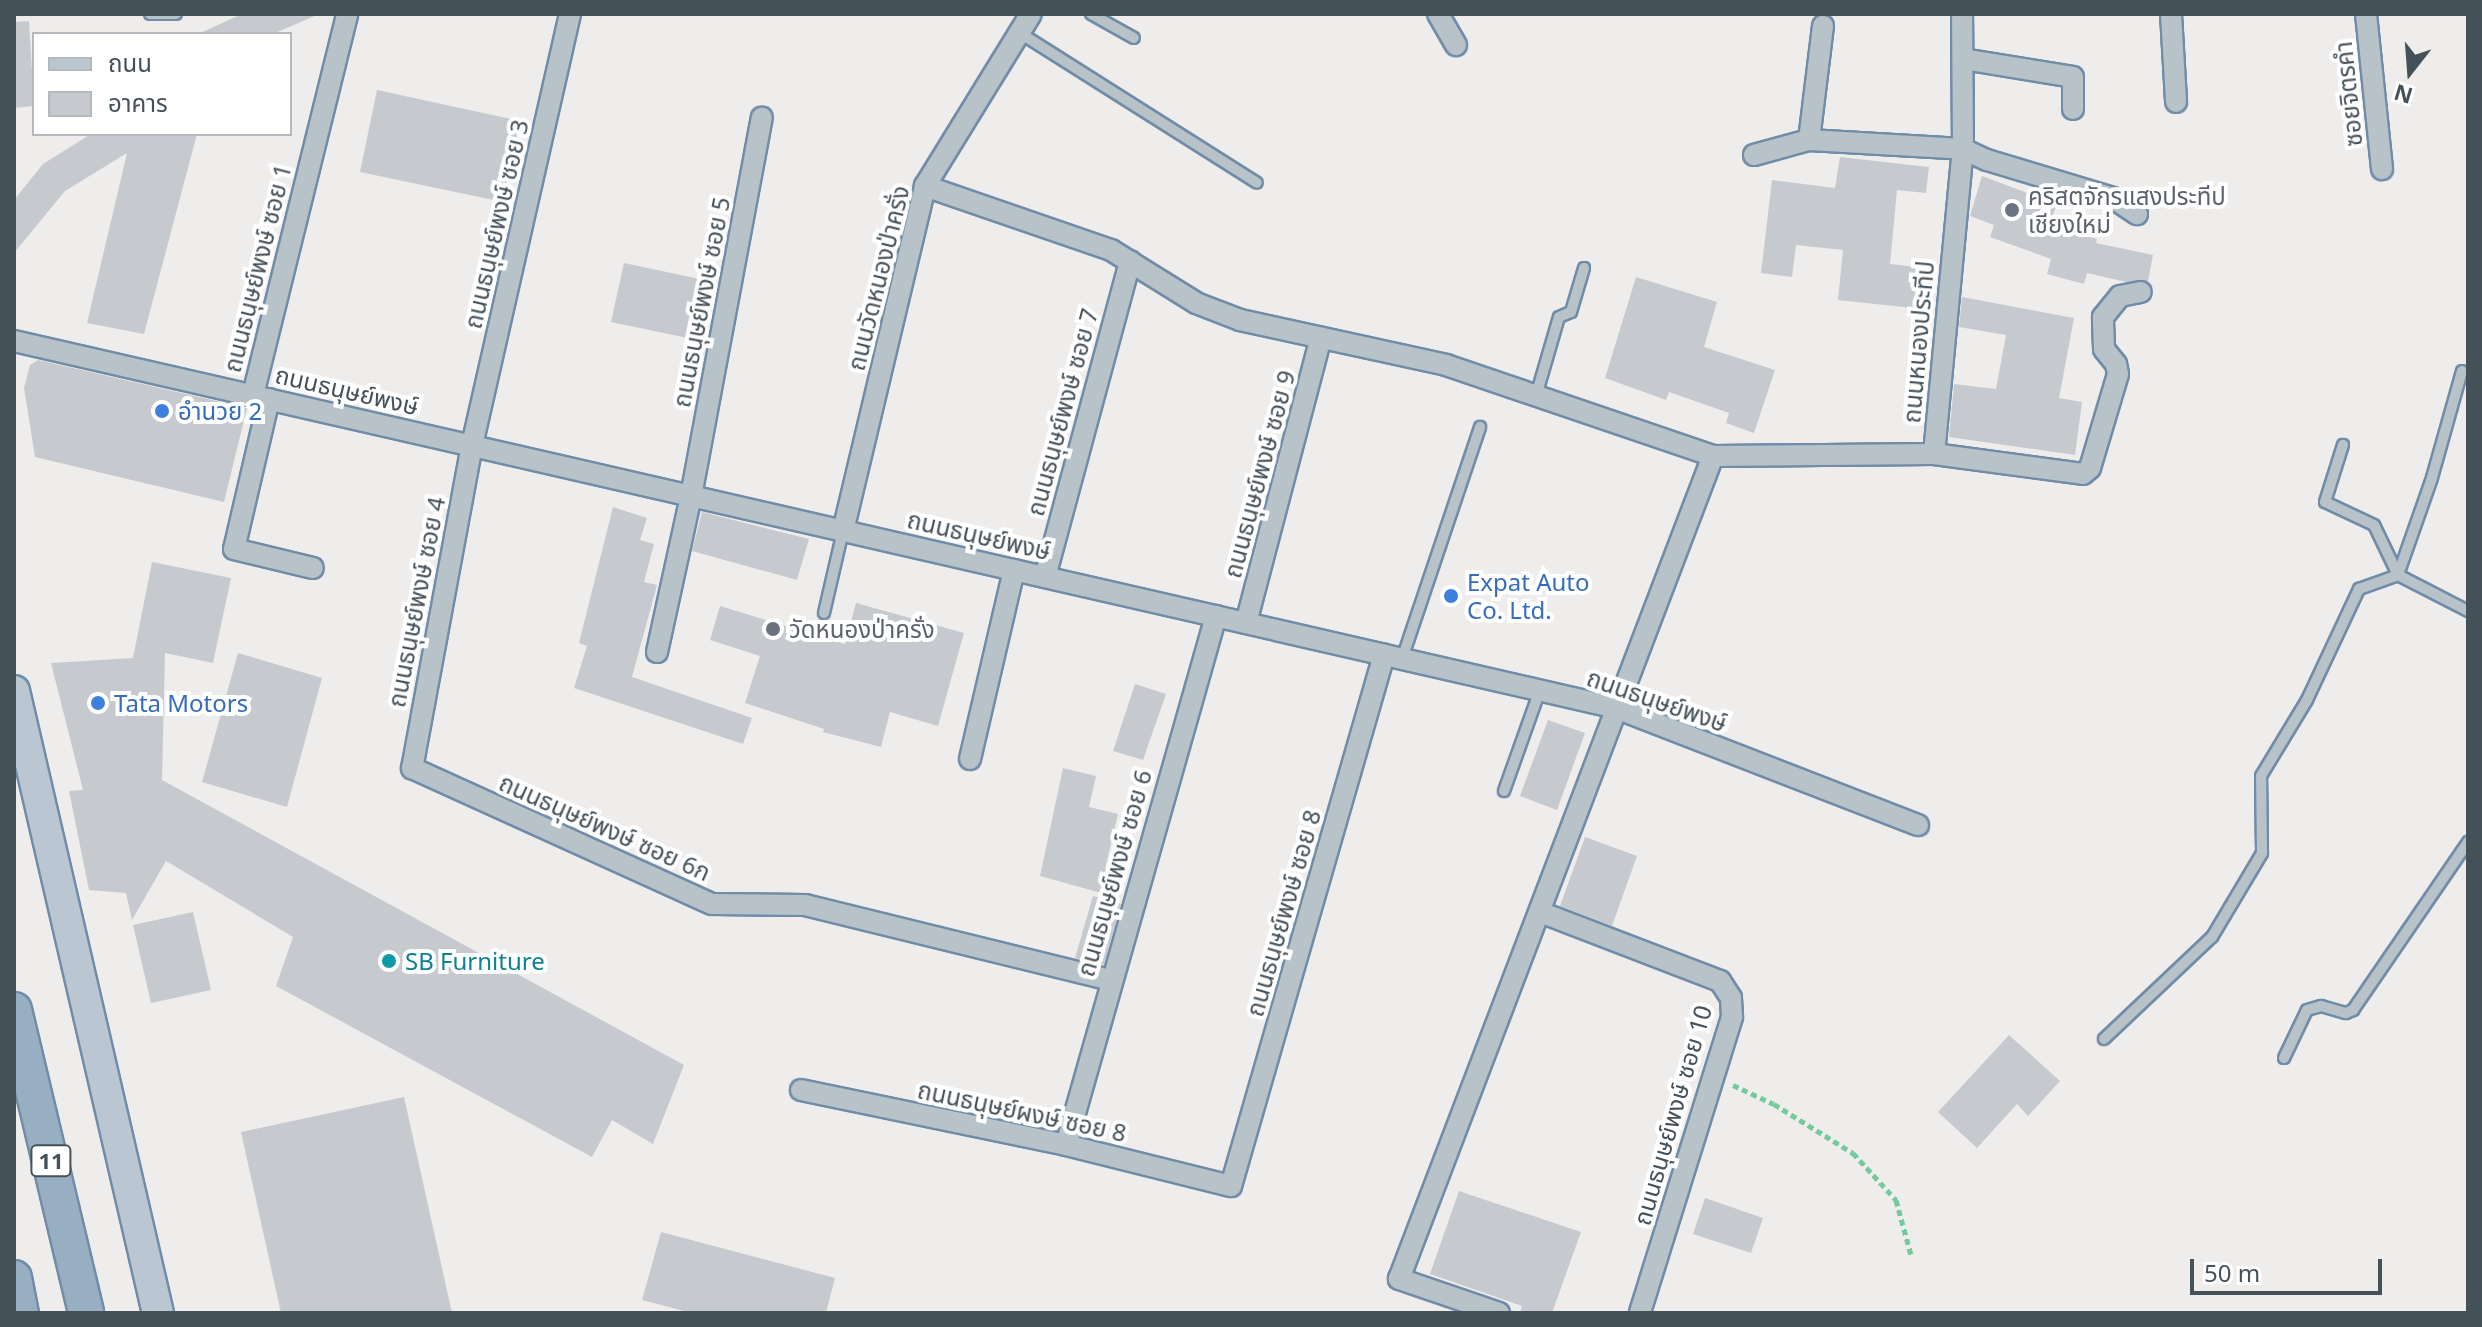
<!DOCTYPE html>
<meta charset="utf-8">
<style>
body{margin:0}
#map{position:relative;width:2482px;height:1327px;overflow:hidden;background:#efecec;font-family:"Noto Sans","Noto Sans Thai",sans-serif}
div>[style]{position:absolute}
.building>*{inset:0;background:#c6cacf}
.path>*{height:5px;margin-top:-2.5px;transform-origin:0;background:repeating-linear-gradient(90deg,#73ca9c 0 6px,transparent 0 10px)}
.roads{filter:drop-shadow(2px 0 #708ca7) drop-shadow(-2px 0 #708ca7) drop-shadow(0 2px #708ca7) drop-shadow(0 -2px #708ca7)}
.service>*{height:10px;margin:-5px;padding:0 5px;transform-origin:5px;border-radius:5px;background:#b8c2c9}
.minor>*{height:20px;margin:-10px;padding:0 10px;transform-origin:10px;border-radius:10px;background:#b8c2c9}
.secondary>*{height:30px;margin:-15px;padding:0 15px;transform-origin:15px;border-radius:15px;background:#bac6d1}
.trunk>*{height:34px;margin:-17px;padding:0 17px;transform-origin:17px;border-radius:17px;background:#98afc3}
.dots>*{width:22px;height:22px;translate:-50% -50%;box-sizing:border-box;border:4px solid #fff;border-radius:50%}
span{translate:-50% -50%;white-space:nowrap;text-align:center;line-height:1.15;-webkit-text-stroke:8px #fff;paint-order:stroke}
.shield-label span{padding:2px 6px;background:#fff;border:2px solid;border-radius:6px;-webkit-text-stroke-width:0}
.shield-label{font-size:22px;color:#455159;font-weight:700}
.street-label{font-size:24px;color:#455159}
.worship-label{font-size:24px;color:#5b616d}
.left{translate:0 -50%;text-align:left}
.shop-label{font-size:24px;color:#366cbe}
.culture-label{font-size:24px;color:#0d838f}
.frame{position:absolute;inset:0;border:16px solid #455159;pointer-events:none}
.legend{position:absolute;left:32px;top:32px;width:260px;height:104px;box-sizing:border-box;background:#fff;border:2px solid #b5b9bd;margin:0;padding:10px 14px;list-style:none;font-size:24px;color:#455159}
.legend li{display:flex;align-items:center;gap:16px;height:40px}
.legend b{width:40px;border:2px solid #b5b9bd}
.north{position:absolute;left:2370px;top:32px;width:80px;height:80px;-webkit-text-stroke:6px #fff;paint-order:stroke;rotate:197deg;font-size:22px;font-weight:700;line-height:32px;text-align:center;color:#455159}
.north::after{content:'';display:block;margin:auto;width:28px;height:36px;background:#455159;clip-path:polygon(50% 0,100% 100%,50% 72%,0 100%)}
.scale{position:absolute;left:2190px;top:1259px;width:192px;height:36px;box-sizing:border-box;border:4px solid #455159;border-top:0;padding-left:10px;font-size:24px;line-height:28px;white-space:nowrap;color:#455159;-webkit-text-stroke:6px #fff;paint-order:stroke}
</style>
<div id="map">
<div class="building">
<i style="clip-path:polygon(242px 14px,319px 14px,273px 34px,198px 34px)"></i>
<i style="clip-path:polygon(29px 21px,34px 106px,14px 108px,14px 22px)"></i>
<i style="clip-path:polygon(377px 90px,520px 121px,503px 202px,360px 172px)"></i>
<i style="clip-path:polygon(91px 134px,197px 134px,144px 334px,87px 323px,127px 153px,65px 191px,14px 253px,14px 200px,43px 164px)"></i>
<i style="clip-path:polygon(1840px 157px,1929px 167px,1926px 193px,1897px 190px,1890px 264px,1926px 268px,1922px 309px,1838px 300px,1843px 250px,1796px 245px,1792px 277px,1761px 273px,1772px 180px,1835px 188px)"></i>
<i style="clip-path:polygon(1982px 176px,2057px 204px,2049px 225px,2097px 239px,2096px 243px,2153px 255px,2148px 281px,2126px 282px,2087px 273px,2084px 284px,2047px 274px,2051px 259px,1990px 237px,1994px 225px,1970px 216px)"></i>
<i style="clip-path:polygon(624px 263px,709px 281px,697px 340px,611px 322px)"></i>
<i style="clip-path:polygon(1636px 277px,1717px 302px,1704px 347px,1775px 370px,1754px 433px,1726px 423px,1729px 413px,1669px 392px,1666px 400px,1605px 378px)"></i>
<i style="clip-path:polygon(1962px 297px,2074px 318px,2059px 398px,2082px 402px,2075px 455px,1949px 437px,1954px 384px,1996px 389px,2006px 335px,1959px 327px)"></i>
<i style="clip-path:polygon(38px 360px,247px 408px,224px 502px,35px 457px,24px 388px,30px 365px)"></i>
<i style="clip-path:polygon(613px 507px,647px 518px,640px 540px,654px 544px,644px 582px,657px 585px,632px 677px,752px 718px,743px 744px,574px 688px,587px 646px,579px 643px)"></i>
<i style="clip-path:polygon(702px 512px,809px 539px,797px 580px,692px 551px)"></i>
<i style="clip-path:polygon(152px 562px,231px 578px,213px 663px,165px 653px,162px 780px,684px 1065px,653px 1144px,612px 1120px,592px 1157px,276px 986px,293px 937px,166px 861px,132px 920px,126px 893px,89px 890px,69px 791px,83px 790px,51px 663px,133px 658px)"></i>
<i style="clip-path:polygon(856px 603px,964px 633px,938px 726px,890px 712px,881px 747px,823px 732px,824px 729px,745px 703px,760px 656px,710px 640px,720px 606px,845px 644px)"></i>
<i style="clip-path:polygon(238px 653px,322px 678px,287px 807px,202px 782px)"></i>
<i style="clip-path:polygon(1135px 684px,1166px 694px,1143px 760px,1113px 751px)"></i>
<i style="clip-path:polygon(1548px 720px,1585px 733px,1557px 810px,1520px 796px)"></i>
<i style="clip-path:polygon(1063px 768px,1096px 776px,1089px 807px,1118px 814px,1105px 869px,1112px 871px,1105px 894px,1040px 876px)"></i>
<i style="clip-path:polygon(1585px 837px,1637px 856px,1612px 926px,1560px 906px)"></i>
<i style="clip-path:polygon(1093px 896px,1121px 904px,1104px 965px,1075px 958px)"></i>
<i style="clip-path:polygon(193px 912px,211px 990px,151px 1003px,133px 925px)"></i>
<i style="clip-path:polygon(2009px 1035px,2060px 1081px,2028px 1116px,2017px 1104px,1977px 1148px,1938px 1112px)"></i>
<i style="clip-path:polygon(404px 1097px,452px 1313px,281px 1313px,241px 1132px)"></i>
<i style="clip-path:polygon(1459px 1191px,1581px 1232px,1552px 1313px,1520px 1313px,1522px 1306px,1430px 1274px)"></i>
<i style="clip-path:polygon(1705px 1198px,1763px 1218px,1751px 1253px,1693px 1234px)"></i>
<i style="clip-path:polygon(661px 1232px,835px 1278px,826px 1313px,692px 1313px,642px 1300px)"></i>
</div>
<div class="path">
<i style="left:1733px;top:1085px;width:45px;rotate:24.9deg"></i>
<i style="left:1774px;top:1104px;width:93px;rotate:31.8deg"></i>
<i style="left:1853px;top:1153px;width:64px;rotate:47.5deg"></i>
<i style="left:1896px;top:1200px;width:57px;rotate:74.7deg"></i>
</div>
<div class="roads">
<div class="service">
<i style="left:150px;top:14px;width:26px"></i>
<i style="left:1091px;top:14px;width:49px;rotate:29.2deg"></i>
<i style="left:1020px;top:33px;width:280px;rotate:32.3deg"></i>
<i style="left:2462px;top:371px;width:111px;rotate:105.7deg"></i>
<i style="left:2432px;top:478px;width:103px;rotate:109.3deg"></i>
<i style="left:2398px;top:575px;width:79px;rotate:27.2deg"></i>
<i style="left:1536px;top:396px;width:82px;rotate:-73.8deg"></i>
<i style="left:1559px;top:317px;width:13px;rotate:-23deg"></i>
<i style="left:1571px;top:312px;width:46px;rotate:-73.5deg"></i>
<i style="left:824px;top:613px;width:84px;rotate:-77deg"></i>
<i style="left:1402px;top:659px;width:245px;rotate:-71.4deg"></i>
<i style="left:1504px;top:791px;width:107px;rotate:-70.4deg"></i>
<i style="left:2104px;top:1039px;width:149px;rotate:-43.4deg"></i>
<i style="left:2212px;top:937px;width:98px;rotate:-59.2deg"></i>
<i style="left:2262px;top:853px;width:77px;rotate:-90.7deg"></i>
<i style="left:2261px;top:776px;width:89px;rotate:-58.8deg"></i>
<i style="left:2307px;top:700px;width:123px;rotate:-64.9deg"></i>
<i style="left:2359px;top:589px;width:41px;rotate:-19.7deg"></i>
<i style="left:2398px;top:575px;width:55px;rotate:-115.6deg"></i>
<i style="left:2374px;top:525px;width:54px;rotate:-154.9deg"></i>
<i style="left:2325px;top:502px;width:60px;rotate:-72.5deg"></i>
<i style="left:2284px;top:1058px;width:53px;rotate:-64.4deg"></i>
<i style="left:2307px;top:1010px;width:15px;rotate:-16deg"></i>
<i style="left:2321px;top:1006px;width:26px;rotate:16deg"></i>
<i style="left:2346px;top:1013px;width:8px;rotate:-23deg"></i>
<i style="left:2353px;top:1010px;width:204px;rotate:-55.6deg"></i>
</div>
<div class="minor">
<i style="left:570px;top:14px;width:442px;rotate:102.8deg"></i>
<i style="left:472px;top:445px;width:329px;rotate:100.5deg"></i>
<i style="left:412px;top:768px;width:329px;rotate:24.4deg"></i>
<i style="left:712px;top:904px;width:93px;rotate:0.6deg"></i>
<i style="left:805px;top:905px;width:314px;rotate:13.8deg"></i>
<i style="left:1438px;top:14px;width:36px;rotate:60deg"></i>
<i style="left:2171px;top:14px;width:88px;rotate:86.7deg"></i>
<i style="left:2366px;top:14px;width:156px;rotate:84.1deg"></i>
<i style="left:1963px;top:59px;width:111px;rotate:9.3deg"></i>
<i style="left:2073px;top:77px;width:32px;rotate:90deg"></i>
<i style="left:1809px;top:140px;width:115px;rotate:-83deg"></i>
<i style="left:1754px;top:155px;width:57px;rotate:-15.3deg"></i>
<i style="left:1809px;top:140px;width:154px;rotate:3.3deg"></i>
<i style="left:1963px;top:149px;width:26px;rotate:25deg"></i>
<i style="left:1987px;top:160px;width:132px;rotate:16.8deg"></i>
<i style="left:2113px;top:198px;width:29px;rotate:34deg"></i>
<i style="left:925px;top:186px;width:197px;rotate:19deg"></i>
<i style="left:1111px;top:250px;width:100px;rotate:31.9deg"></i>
<i style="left:1196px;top:303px;width:47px;rotate:21.1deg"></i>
<i style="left:1240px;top:320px;width:211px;rotate:12.3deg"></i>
<i style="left:1446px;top:365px;width:282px;rotate:18.8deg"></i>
<i style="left:1713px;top:456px;width:221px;rotate:-0.5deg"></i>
<i style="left:1934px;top:454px;width:150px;rotate:7.6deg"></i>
<i style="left:2083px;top:474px;width:9px;rotate:-41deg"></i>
<i style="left:2090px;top:468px;width:98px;rotate:-73.4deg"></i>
<i style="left:2118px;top:374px;width:10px;rotate:-101deg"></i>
<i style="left:2116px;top:364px;width:19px;rotate:-129deg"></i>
<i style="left:2104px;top:349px;width:32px;rotate:-92deg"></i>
<i style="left:2103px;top:317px;width:27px;rotate:-51deg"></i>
<i style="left:2120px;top:296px;width:21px;rotate:-11deg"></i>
<i style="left:14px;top:341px;width:1644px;rotate:12.9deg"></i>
<i style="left:1616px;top:708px;width:324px;rotate:21.2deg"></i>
<i style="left:253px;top:395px;width:392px;rotate:-76.1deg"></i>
<i style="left:269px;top:399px;width:154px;rotate:103.1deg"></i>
<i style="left:234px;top:549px;width:81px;rotate:13.5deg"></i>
<i style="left:1934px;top:454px;width:306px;rotate:-84.6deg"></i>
<i style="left:1963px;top:149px;width:135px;rotate:-90.4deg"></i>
<i style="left:843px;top:531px;width:355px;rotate:-76.6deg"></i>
<i style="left:925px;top:186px;width:202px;rotate:-58.4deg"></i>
<i style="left:1045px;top:577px;width:327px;rotate:-74.9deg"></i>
<i style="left:1246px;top:623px;width:295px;rotate:-75.3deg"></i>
<i style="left:657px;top:652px;width:160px;rotate:-77.7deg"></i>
<i style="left:691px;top:496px;width:385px;rotate:-79.4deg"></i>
<i style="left:970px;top:759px;width:194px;rotate:-76.9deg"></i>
<i style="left:1540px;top:912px;width:193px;rotate:21deg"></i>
<i style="left:1720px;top:981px;width:20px;rotate:57deg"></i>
<i style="left:1731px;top:998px;width:19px;rotate:87deg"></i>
<i style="left:1732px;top:1017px;width:310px;rotate:107.3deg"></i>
<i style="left:801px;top:1090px;width:271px;rotate:11.7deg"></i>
<i style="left:1066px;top:1145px;width:170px;rotate:14deg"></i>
<i style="left:1231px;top:1186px;width:553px;rotate:-73.93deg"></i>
<i style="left:1066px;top:1145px;width:550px;rotate:-74.17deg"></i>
<i style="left:1499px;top:1313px;width:106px;rotate:-161.2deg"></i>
<i style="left:1399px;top:1279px;width:881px;rotate:-69.12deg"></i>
</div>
<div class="secondary">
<i style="left:14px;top:691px;width:638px;rotate:76.97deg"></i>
</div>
<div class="trunk">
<i style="left:14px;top:1010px;width:311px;rotate:76.6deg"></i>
<i style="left:14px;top:1278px;width:36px;rotate:79deg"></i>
</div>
</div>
<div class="dots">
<i style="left:2012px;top:210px;background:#6b7280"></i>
<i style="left:162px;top:411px;background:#3f7fe0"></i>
<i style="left:1451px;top:596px;background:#3f7fe0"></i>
<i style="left:773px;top:629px;background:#6b7280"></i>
<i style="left:98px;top:703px;background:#3f7fe0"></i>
<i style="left:389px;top:961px;background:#0f9aa8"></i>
</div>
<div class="shield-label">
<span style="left:51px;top:1161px">11</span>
</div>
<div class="street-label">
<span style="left:2348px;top:94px;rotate:-96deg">ซอยจิตรคำ</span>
<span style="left:496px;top:224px;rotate:-77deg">ถนนธนุษย์พงษ์ ซอย 3</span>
<span style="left:257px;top:268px;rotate:-76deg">ถนนธนุษย์พงษ์ ซอย 1</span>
<span style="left:878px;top:278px;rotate:-76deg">ถนนวัดหนองป่าครั่ง</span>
<span style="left:701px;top:302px;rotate:-79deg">ถนนธนุษย์พงษ์ ซอย 5</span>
<span style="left:1918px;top:342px;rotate:-85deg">ถนนหนองประทีป</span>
<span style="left:347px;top:390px;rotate:13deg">ถนนธนุษย์พงษ์</span>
<span style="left:1062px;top:412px;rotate:-75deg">ถนนธนุษย์พงษ์ ซอย 7</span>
<span style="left:1259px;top:474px;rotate:-75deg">ถนนธนุษย์พงษ์ ซอย 9</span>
<span style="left:979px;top:535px;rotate:13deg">ถนนธนุษย์พงษ์</span>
<span style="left:416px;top:602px;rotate:-79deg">ถนนธนุษย์พงษ์ ซอย 4</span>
<span style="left:1657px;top:700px;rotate:19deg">ถนนธนุษย์พงษ์</span>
<span style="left:605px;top:827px;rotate:24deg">ถนนธนุษย์พงษ์ ซอย 6ก</span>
<span style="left:1114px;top:873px;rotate:-74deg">ถนนธนุษย์พงษ์ ซอย 6</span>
<span style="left:1283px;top:913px;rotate:-74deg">ถนนธนุษย์พงษ์ ซอย 8</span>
<span style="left:1022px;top:1111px;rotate:12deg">ถนนธนุษย์ผงษ์ ซอย 8</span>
<span style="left:1672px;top:1115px;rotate:-74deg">ถนนธนุษย์พงษ์ ซอย 10</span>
</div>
<div class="worship-label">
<span class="left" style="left:2028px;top:210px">คริสตจักรแสงประทีป<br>เชียงใหม่</span>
<span class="left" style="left:789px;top:629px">วัดหนองป่าครั่ง</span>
</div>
<div class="shop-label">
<span class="left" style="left:178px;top:411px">อำนวย 2</span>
<span class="left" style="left:1467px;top:596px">Expat Auto<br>Co. Ltd.</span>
<span class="left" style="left:114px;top:703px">Tata Motors</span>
</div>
<div class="culture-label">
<span class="left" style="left:405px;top:961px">SB Furniture</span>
</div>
<div class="frame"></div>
<ul class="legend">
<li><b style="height:10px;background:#bac6d1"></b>ถนน</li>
<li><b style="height:22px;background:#c6cacf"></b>อาคาร</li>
</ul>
<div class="north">N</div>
<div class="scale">50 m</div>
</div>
